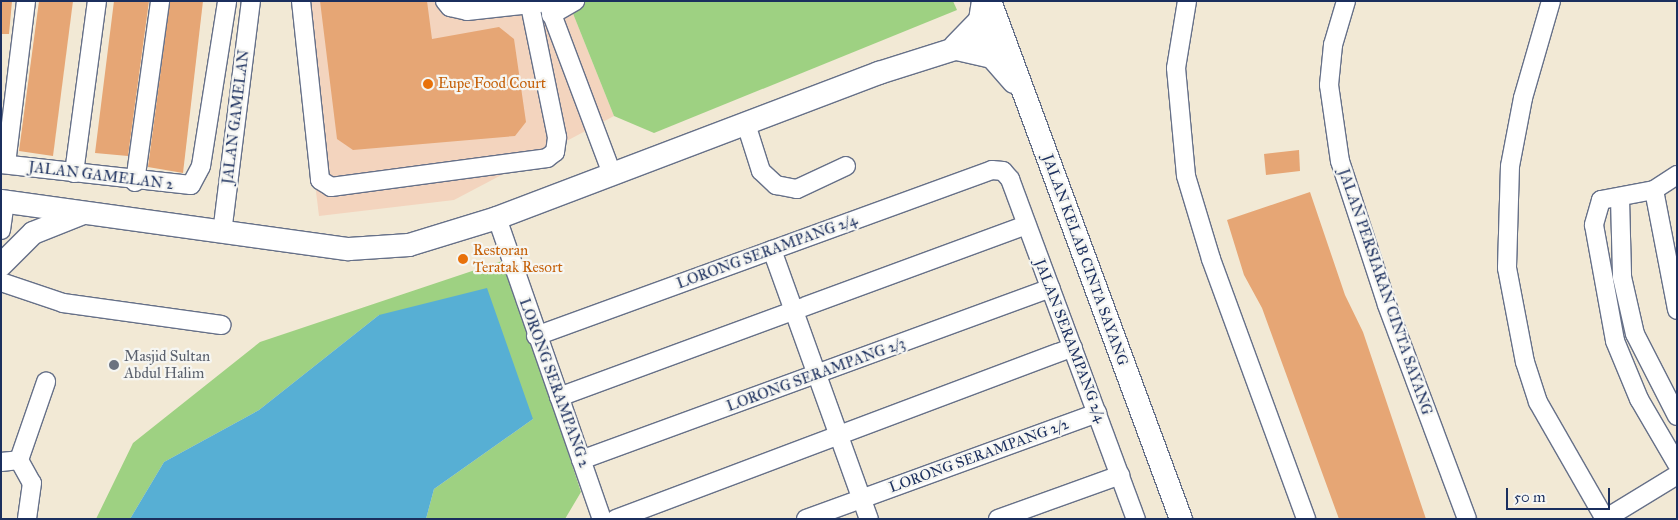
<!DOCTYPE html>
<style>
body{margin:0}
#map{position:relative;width:1678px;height:520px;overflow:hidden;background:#f2e9d5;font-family:"IM FELL Great Primer",serif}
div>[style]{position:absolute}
.built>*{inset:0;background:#f3d4be}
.green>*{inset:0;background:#9ed182}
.water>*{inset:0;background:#57afd4}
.building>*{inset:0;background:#e6a675}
.roads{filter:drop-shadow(1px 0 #667088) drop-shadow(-1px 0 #667088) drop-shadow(0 1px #667088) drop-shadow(0 -1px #667088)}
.minor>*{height:18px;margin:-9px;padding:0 9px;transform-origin:9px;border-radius:9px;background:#fff}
.major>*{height:22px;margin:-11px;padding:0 11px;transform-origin:11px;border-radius:11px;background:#fff}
.dots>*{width:14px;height:14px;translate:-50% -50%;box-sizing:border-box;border:2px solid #f6f6f2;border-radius:50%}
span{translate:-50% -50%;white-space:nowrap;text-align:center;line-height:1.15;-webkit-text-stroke:4.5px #f6f6f2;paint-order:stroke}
.food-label{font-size:15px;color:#c56008}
.left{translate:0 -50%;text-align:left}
.street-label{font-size:15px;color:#1b2f5e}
.worship-label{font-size:15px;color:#5b616d}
.frame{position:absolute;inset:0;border:2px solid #1b2f5e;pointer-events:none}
.scale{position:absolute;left:1506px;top:488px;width:104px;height:22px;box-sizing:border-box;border:2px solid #1b2f5e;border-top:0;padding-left:6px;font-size:15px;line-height:18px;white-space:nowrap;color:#1b2f5e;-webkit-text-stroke:4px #f6f6f2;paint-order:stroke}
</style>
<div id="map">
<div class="built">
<i style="clip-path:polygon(293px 1px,568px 1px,614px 116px,454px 200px,319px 216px)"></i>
</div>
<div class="green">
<i style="clip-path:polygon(568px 1px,953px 1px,957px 10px,654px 133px,614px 116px)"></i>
<i style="clip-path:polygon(505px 260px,581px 492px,565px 519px,426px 519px,434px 489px,533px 419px,379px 315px,259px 410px,164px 462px,130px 519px,96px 519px,133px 443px,260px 342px)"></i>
</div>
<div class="water">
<i style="clip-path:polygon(487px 288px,533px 419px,434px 489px,426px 519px,130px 519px,164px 462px,259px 410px,379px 315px)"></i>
</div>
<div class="building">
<i style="clip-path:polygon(1px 1px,12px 1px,9px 34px,1px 34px)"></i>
<i style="clip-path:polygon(39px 1px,73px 1px,53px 156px,19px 151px)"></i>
<i style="clip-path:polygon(114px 1px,149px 1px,128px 156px,95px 153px)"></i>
<i style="clip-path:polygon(170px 1px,203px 1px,183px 173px,148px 167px)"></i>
<i style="clip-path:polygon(320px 1px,427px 1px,432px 39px,499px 27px,514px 39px,526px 122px,515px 136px,353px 150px,337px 139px)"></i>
<i style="clip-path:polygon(1299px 150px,1300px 171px,1266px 175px,1264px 154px)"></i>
<i style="clip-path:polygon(1310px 192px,1345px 295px,1363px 332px,1426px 519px,1339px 519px,1262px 308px,1244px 275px,1227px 220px)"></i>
</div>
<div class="roads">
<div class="minor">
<i style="left:301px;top:1px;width:180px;rotate:83.9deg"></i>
<i style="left:320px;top:180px;width:13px;rotate:32deg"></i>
<i style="left:331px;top:187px;width:218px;rotate:-7.6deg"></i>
<i style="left:547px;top:158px;width:10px;rotate:-37deg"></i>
<i style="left:555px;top:152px;width:15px;rotate:-82deg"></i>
<i style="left:557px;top:137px;width:135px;rotate:-101.6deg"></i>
<i style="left:445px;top:1px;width:8px;rotate:50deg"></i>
<i style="left:450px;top:7px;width:17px;rotate:13deg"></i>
<i style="left:467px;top:11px;width:73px;rotate:-6.3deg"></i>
<i style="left:547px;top:1px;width:185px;rotate:69.4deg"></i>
<i style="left:1187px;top:1px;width:68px;rotate:99.3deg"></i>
<i style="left:1176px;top:68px;width:108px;rotate:84.7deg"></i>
<i style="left:1186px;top:176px;width:87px;rotate:73.2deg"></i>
<i style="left:1211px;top:259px;width:277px;rotate:69.9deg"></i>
<i style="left:1346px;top:1px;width:46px;rotate:106.5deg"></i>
<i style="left:1333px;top:45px;width:40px;rotate:95.7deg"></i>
<i style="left:1329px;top:85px;width:77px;rotate:81.8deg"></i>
<i style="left:1340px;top:161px;width:151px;rotate:71.9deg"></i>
<i style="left:1387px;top:305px;width:228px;rotate:69.5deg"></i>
<i style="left:1551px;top:1px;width:101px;rotate:106.1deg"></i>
<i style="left:1523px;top:98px;width:69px;rotate:100.8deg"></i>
<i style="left:1510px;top:166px;width:102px;rotate:91.7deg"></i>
<i style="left:1507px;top:268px;width:96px;rotate:79.2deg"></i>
<i style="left:1525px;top:362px;width:42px;rotate:72deg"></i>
<i style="left:1538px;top:402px;width:135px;rotate:60.2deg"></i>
<i style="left:551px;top:15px;width:28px;rotate:-30deg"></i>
<i style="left:746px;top:124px;width:49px;rotate:72.3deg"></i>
<i style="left:761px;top:171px;width:21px;rotate:43deg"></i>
<i style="left:776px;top:185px;width:21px;rotate:11deg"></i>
<i style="left:797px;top:189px;width:54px;rotate:-25.1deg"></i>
<i style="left:1px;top:164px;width:191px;rotate:6.3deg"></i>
<i style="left:191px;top:185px;width:21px;rotate:-62deg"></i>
<i style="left:201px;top:166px;width:167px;rotate:-81deg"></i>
<i style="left:6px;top:164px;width:164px;rotate:-83deg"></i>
<i style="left:74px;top:173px;width:174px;rotate:-82.4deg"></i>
<i style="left:1677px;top:175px;width:27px;rotate:147deg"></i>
<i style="left:1654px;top:190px;width:54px;rotate:169.3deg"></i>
<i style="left:1601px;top:200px;width:26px;rotate:106deg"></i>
<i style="left:1594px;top:225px;width:118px;rotate:79.7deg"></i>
<i style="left:1615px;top:341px;width:63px;rotate:67.5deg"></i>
<i style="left:1639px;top:399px;width:75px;rotate:59.7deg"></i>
<i style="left:135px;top:182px;width:183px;rotate:-82.1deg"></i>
<i style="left:1654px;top:190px;width:122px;rotate:79.1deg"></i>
<i style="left:1620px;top:198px;width:79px;rotate:88.5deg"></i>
<i style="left:1622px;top:277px;width:58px;rotate:77.2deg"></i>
<i style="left:1635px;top:334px;width:92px;rotate:62.9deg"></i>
<i style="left:497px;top:218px;width:319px;rotate:70.8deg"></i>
<i style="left:1px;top:230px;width:28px;rotate:-82deg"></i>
<i style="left:222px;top:233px;width:234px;rotate:-82.9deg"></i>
<i style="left:772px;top:250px;width:286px;rotate:70.2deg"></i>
<i style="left:1px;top:282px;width:65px;rotate:18.7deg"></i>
<i style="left:63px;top:303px;width:160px;rotate:7.9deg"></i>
<i style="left:536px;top:336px;width:485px;rotate:-20deg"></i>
<i style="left:992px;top:170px;width:11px;rotate:5deg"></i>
<i style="left:1003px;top:171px;width:11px;rotate:49deg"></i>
<i style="left:1010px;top:179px;width:363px;rotate:69.7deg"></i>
<i style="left:559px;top:397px;width:498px;rotate:-20.2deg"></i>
<i style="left:19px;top:460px;width:26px;rotate:61deg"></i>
<i style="left:32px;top:483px;width:36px;rotate:98deg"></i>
<i style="left:581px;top:460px;width:500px;rotate:-20.1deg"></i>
<i style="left:1px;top:462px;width:18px;rotate:-6deg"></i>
<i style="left:19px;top:460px;width:83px;rotate:-70.9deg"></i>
<i style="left:616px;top:519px;width:488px;rotate:-20.6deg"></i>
<i style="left:806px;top:519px;width:310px;rotate:-20deg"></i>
<i style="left:998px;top:519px;width:130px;rotate:-19.8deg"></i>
<i style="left:1605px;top:519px;width:84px;rotate:-31.4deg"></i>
</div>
<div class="major">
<i style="left:990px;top:1px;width:552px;rotate:69.76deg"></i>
<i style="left:955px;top:46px;width:36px;rotate:-46deg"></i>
<i style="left:980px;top:20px;width:19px;rotate:-81deg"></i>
<i style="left:957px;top:49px;width:36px;rotate:13deg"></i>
<i style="left:992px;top:57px;width:33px;rotate:49deg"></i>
<i style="left:1px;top:201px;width:351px;rotate:7.9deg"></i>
<i style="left:349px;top:249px;width:60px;rotate:-3.8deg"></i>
<i style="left:409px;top:245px;width:92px;rotate:-17.1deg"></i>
<i style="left:497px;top:218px;width:409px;rotate:-20.8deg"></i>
<i style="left:879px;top:73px;width:129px;rotate:-17.6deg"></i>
<i style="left:1px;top:265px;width:45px;rotate:-45deg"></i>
<i style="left:33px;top:233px;width:52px;rotate:-21.6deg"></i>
</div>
</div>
<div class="dots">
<i style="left:428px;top:84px;background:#e8710a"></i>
<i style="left:463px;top:259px;background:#e8710a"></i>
<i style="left:114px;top:365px;background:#6b7280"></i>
</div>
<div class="food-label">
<span class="left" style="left:438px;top:84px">Eupe Food Court</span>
<span class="left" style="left:473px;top:259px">Restoran<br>Teratak Resort</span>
</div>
<div class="street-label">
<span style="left:236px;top:117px;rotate:-83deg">JALAN GAMELAN</span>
<span style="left:101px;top:176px;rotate:7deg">JALAN GAMELAN 2</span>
<span style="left:767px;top:252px;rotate:-20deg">LORONG SERAMPANG 2/4</span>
<span style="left:1085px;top:260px;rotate:70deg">JALAN KELAB CINTA SAYANG</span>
<span style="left:1385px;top:292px;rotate:71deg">JALAN PERSIARAN CINTA SAYANG</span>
<span style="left:1070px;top:341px;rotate:69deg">JALAN SERAMPANG 2/4</span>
<span style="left:816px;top:375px;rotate:-20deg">LORONG SERAMPANG 2/3</span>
<span style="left:554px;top:383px;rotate:70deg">LORONG SERAMPANG 2</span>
<span style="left:979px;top:456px;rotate:-20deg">LORONG SERAMPANG 2/2</span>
</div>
<div class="worship-label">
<span class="left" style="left:124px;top:365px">Masjid Sultan<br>Abdul Halim</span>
</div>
<div class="frame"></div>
<div class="scale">50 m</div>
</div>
